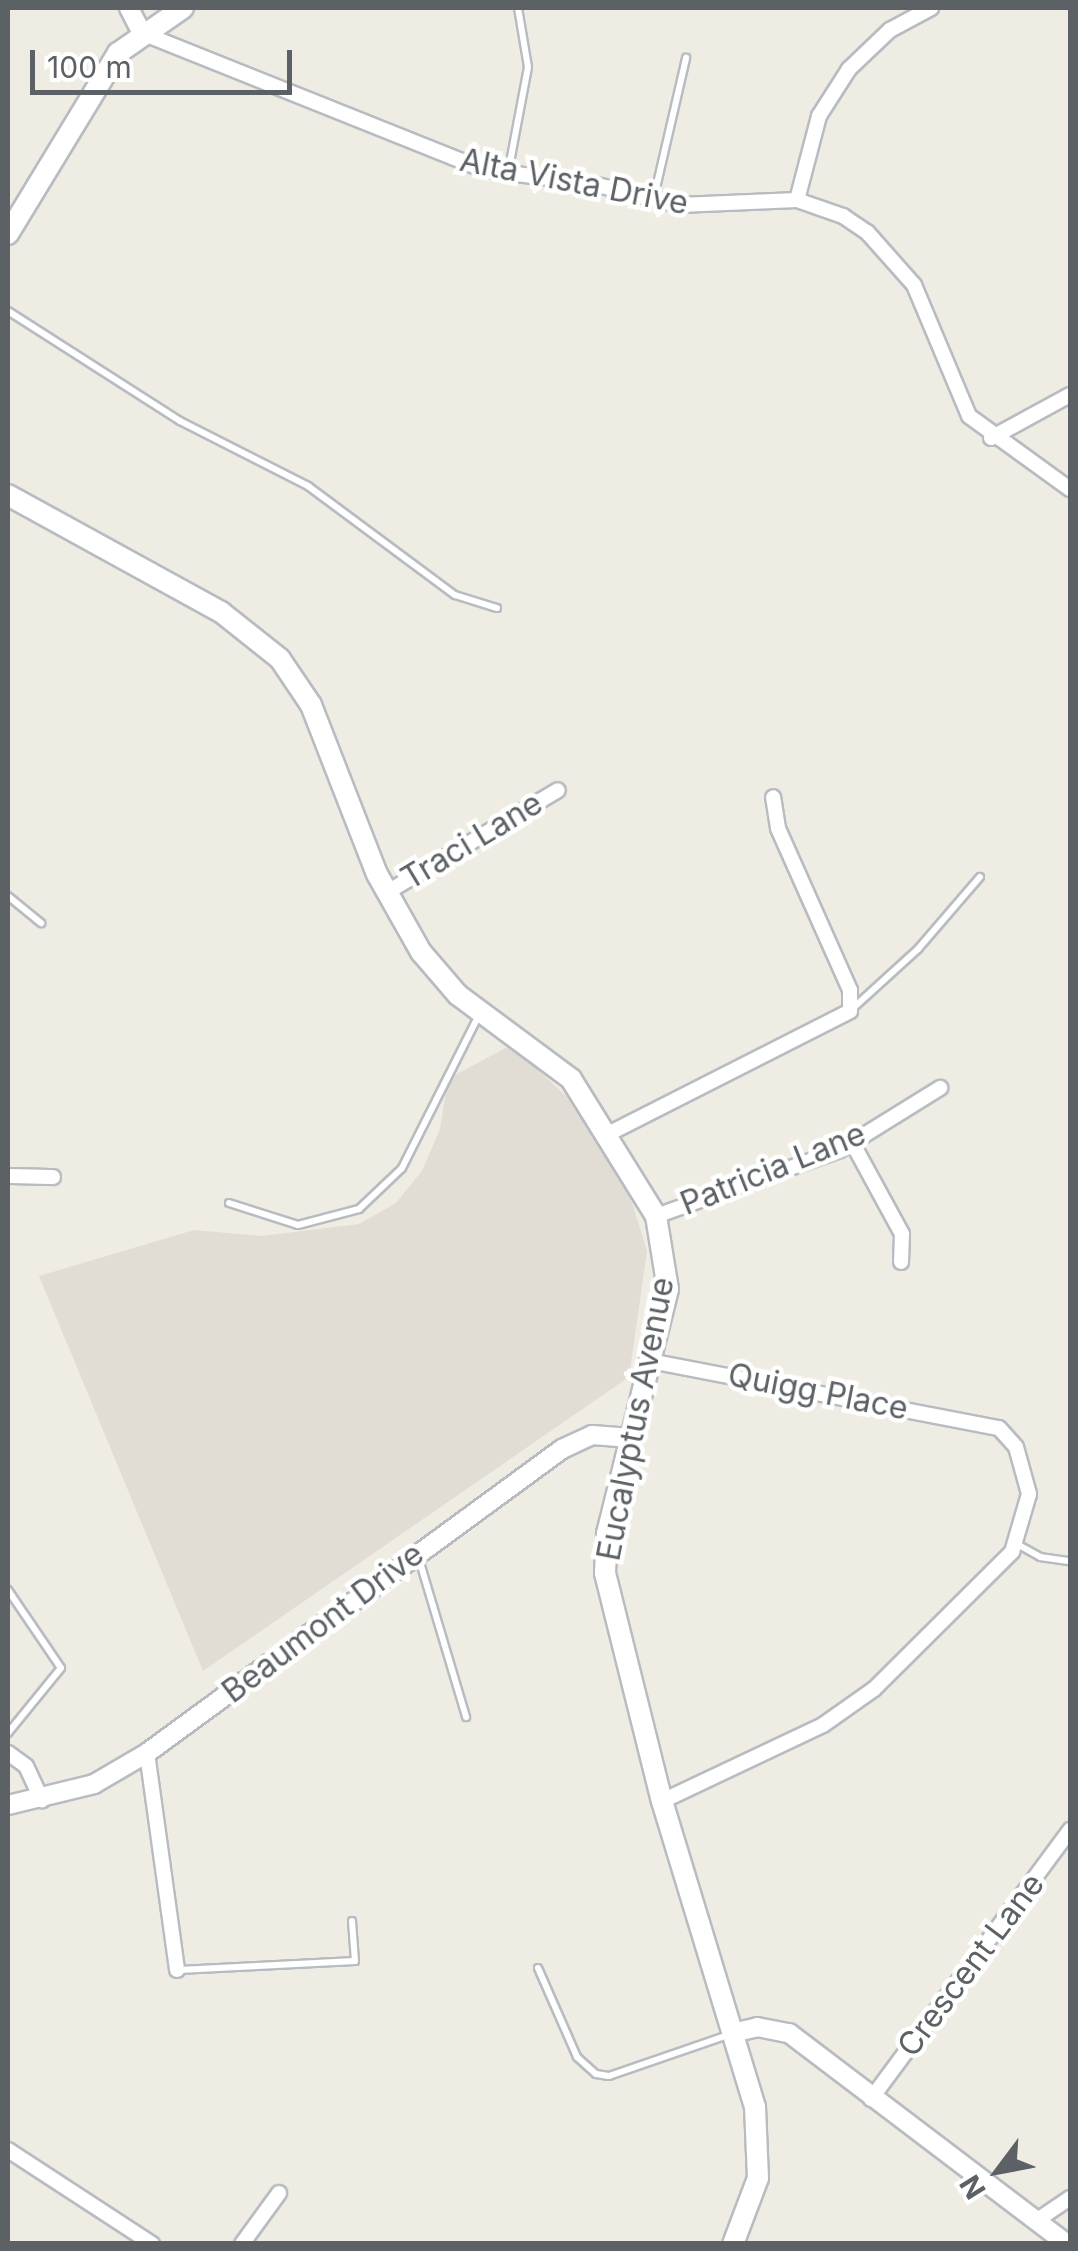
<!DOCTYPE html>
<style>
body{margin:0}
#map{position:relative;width:1078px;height:2251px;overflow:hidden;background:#efece3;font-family:Inter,sans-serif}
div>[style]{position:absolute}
.education>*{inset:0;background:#e2ddd4}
.roads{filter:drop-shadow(2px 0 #b8bcc1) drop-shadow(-2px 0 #b8bcc1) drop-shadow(0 2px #b8bcc1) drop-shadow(0 -2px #b8bcc1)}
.service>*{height:6px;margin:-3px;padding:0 3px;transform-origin:3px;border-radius:3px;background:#fff}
.minor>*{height:14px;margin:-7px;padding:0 7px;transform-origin:7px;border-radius:7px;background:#fff}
.tertiary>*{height:18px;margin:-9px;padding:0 9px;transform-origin:9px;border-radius:9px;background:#fff}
.secondary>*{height:20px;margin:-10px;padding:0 10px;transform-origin:10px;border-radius:10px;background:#fff}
span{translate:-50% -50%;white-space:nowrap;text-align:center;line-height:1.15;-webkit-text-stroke:9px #fff;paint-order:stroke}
.street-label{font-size:32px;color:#5b6165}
.frame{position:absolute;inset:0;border:10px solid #5b6165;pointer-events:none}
.north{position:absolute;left:948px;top:2121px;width:100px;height:100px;-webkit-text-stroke:8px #fff;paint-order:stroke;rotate:238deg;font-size:28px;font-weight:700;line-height:40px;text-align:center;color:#5b6165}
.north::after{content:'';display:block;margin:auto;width:35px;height:45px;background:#5b6165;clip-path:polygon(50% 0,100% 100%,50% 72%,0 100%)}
.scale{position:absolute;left:30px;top:50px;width:262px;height:45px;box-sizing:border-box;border:5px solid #5b6165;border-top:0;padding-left:12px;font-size:30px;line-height:35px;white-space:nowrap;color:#5b6165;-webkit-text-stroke:8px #fff;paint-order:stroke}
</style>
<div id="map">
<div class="education">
<i style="clip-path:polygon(511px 1045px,566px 1096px,628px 1190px,647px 1251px,629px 1377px,203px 1671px,39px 1276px,194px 1230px,262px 1236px,359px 1224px,396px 1203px,422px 1171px,440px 1129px,448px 1079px)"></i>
</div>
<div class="roads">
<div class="service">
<i style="left:508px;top:173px;width:108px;rotate:-79.3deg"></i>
<i style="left:528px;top:67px;width:60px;rotate:-99.6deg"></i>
<i style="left:654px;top:197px;width:143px;rotate:-77deg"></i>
<i style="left:8px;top:311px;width:204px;rotate:32.6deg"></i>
<i style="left:180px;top:421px;width:144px;rotate:26.9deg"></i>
<i style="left:308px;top:486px;width:183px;rotate:36.6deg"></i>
<i style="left:455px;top:595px;width:44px;rotate:17.2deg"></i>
<i style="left:8px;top:896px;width:43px;rotate:39.3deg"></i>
<i style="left:851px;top:1010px;width:91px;rotate:-42.3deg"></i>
<i style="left:918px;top:949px;width:95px;rotate:-49.3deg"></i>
<i style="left:229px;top:1203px;width:72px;rotate:17.7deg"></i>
<i style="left:298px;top:1225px;width:63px;rotate:-14.7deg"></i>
<i style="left:359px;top:1209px;width:59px;rotate:-43.6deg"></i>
<i style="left:402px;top:1168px;width:169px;rotate:-63.3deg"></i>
<i style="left:1017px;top:1544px;width:26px;rotate:29deg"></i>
<i style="left:1040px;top:1557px;width:30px;rotate:8deg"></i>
<i style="left:419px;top:1559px;width:165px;rotate:73.4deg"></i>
<i style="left:8px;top:1590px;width:94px;rotate:55.8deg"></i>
<i style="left:61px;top:1668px;width:84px;rotate:129.2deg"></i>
<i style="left:538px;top:1968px;width:97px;rotate:66.3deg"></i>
<i style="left:577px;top:2057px;width:25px;rotate:42deg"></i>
<i style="left:596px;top:2074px;width:13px;rotate:9deg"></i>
<i style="left:609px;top:2076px;width:129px;rotate:-19deg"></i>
<i style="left:179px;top:1970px;width:176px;rotate:-2.9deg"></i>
<i style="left:355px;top:1961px;width:40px;rotate:-94.3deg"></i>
</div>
<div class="minor">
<i style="left:142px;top:33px;width:368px;rotate:21.8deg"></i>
<i style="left:484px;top:170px;width:106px;rotate:7.1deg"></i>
<i style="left:589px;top:183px;width:94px;rotate:13.6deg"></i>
<i style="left:680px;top:205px;width:117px;rotate:-2.4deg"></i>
<i style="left:797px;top:200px;width:49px;rotate:19.2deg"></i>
<i style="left:843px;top:216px;width:29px;rotate:34deg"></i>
<i style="left:867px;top:232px;width:71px;rotate:48.4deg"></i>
<i style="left:914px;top:285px;width:142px;rotate:67.2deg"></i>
<i style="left:969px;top:416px;width:125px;rotate:35.9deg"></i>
<i style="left:797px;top:200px;width:87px;rotate:-75.3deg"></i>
<i style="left:819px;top:116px;width:56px;rotate:-57.4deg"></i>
<i style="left:849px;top:69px;width:57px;rotate:-43.6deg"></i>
<i style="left:890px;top:30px;width:47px;rotate:-28.2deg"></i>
<i style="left:991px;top:438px;width:90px;rotate:-28.6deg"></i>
<i style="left:386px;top:893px;width:200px;rotate:-30.9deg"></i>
<i style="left:610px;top:1133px;width:269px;rotate:-26.9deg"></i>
<i style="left:850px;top:1011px;width:21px;rotate:-90deg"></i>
<i style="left:850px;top:990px;width:177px;rotate:-114deg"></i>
<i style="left:778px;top:828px;width:31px;rotate:-99deg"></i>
<i style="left:853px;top:1144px;width:102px;rotate:61.4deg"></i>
<i style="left:902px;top:1234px;width:28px;rotate:92deg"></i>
<i style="left:8px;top:1176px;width:45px;rotate:1.3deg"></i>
<i style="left:656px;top:1216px;width:195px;rotate:-19.7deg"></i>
<i style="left:840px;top:1150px;width:118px;rotate:-31.8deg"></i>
<i style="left:650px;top:1361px;width:355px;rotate:10.9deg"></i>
<i style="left:999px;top:1428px;width:25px;rotate:48deg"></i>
<i style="left:1016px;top:1447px;width:49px;rotate:74.5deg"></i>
<i style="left:1029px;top:1494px;width:60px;rotate:106.3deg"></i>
<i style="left:1012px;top:1552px;width:194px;rotate:135.2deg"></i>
<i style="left:874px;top:1689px;width:62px;rotate:144.8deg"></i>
<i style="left:823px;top:1725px;width:178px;rotate:154.7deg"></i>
<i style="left:8px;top:1753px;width:22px;rotate:36deg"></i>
<i style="left:26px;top:1766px;width:38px;rotate:65deg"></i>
<i style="left:147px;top:1753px;width:219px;rotate:82.1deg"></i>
<i style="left:871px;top:2099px;width:335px;rotate:-53.5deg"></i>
<i style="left:8px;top:2150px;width:172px;rotate:33.1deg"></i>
<i style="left:1036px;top:2221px;width:41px;rotate:-34.1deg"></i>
<i style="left:242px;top:2244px;width:63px;rotate:-54deg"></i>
</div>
<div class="tertiary">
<i style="left:129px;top:8px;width:28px;rotate:63deg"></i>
<i style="left:8px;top:1805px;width:89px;rotate:-13.7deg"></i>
<i style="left:94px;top:1784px;width:61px;rotate:-30.3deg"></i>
<i style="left:147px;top:1753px;width:514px;rotate:-36.22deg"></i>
<i style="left:562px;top:1449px;width:33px;rotate:-25deg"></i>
<i style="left:592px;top:1435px;width:40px;rotate:4.3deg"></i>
<i style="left:732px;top:2033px;width:26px;rotate:-13deg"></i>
<i style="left:757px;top:2027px;width:33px;rotate:11deg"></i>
<i style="left:789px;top:2033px;width:349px;rotate:37.2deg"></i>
</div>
<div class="secondary">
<i style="left:8px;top:234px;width:212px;rotate:-58.7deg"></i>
<i style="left:118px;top:53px;width:79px;rotate:-34.7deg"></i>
<i style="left:8px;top:495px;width:243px;rotate:28.8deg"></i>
<i style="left:221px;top:612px;width:75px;rotate:38.5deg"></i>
<i style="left:280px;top:659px;width:55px;rotate:56deg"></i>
<i style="left:311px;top:705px;width:181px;rotate:68.7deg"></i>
<i style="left:377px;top:874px;width:90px;rotate:60.6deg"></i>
<i style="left:421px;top:952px;width:57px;rotate:49.3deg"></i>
<i style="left:458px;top:995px;width:141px;rotate:36.6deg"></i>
<i style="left:571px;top:1079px;width:161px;rotate:58.2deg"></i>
<i style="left:656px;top:1216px;width:74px;rotate:80.7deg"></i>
<i style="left:668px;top:1289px;width:252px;rotate:104deg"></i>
<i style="left:607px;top:1534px;width:39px;rotate:93deg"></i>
<i style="left:605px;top:1573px;width:235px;rotate:76deg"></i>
<i style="left:662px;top:1801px;width:320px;rotate:73.1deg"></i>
<i style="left:755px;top:2107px;width:71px;rotate:87.6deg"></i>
<i style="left:758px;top:2178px;width:71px;rotate:110.7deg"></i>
</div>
</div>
<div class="street-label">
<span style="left:574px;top:182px;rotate:11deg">Alta Vista Drive</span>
<span style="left:472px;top:841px;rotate:-31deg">Traci Lane</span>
<span style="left:773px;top:1169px;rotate:-22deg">Patricia Lane</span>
<span style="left:818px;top:1392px;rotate:11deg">Quigg Place</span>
<span style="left:636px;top:1419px;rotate:-79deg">Eucalyptus Avenue</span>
<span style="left:323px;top:1623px;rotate:-37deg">Beaumont Drive</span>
<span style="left:971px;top:1965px;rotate:-53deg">Crescent Lane</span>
</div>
<div class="frame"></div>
<div class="north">N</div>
<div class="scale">100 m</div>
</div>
